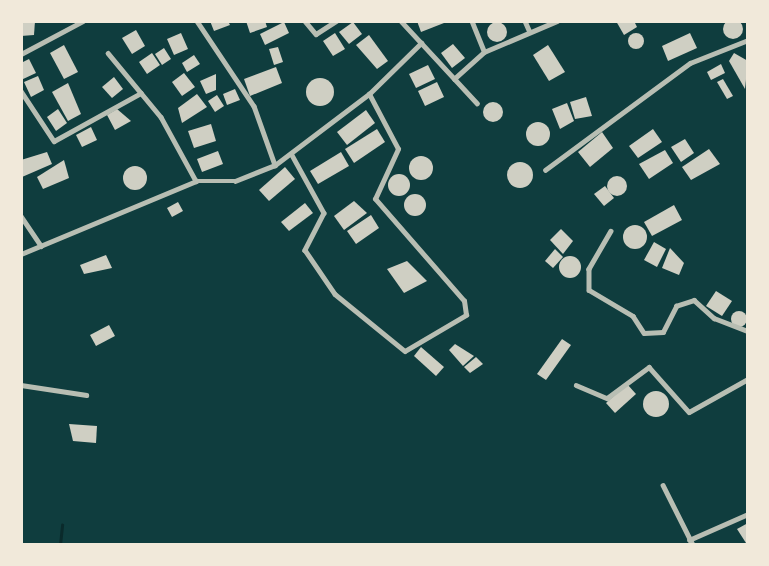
<!DOCTYPE html>
<style>
body{margin:0}
#map{position:relative;width:769px;height:566px;overflow:hidden;background:#0f3d3e;font-family:Manrope,sans-serif}
div>[style]{position:absolute}
.stream>*{height:2.5px;margin:-1.25px;padding:0 1.25px;transform-origin:1.25px;border-radius:1.25px;background:#0a2a2b}
.building>*{inset:0;background:#cfcfc3}
.round{border-radius:50%}
.minor>*{height:4.5px;margin:-2.25px;padding:0 2.25px;transform-origin:2.25px;border-radius:2.25px;background:#b8beb3}
span{translate:-50% -50%;white-space:nowrap;text-align:center;line-height:1.15;-webkit-text-stroke:6px #f1e9da;paint-order:stroke}
.frame{position:absolute;inset:0;border:23px solid #f1e9da;pointer-events:none}
</style>
<div id="map">
<div class="stream">
<i style="left:60px;top:545px;width:20px;rotate:-84deg"></i>
</div>
<div class="building">
<i class="round" style="left:723px;top:19px;width:20px;height:20px"></i>
<i style="clip-path:polygon(35px 21px,34px 35px,21px 36px,21px 22px)"></i>
<i style="clip-path:polygon(210px 21px,228px 21px,230px 25px,214px 31px)"></i>
<i style="clip-path:polygon(246px 21px,265px 21px,267px 27px,250px 33px)"></i>
<i style="clip-path:polygon(417px 21px,443px 21px,444px 23px,421px 32px)"></i>
<i style="clip-path:polygon(616px 21px,634px 21px,637px 27px,624px 35px)"></i>
<i style="clip-path:polygon(284px 22px,289px 33px,265px 45px,260px 34px)"></i>
<i style="clip-path:polygon(353px 22px,362px 34px,349px 44px,339px 32px)"></i>
<i class="round" style="left:487px;top:22px;width:20px;height:20px"></i>
<i style="clip-path:polygon(136px 30px,145px 46px,132px 54px,122px 38px)"></i>
<i class="round" style="left:628px;top:33px;width:16px;height:16px"></i>
<i style="clip-path:polygon(181px 33px,188px 49px,174px 55px,167px 39px)"></i>
<i style="clip-path:polygon(335px 33px,345px 49px,333px 56px,323px 41px)"></i>
<i style="clip-path:polygon(690px 33px,697px 48px,668px 61px,662px 46px)"></i>
<i style="clip-path:polygon(369px 35px,388px 61px,377px 69px,356px 45px)"></i>
<i style="clip-path:polygon(453px 44px,465px 58px,452px 68px,441px 53px)"></i>
<i style="clip-path:polygon(64px 45px,78px 72px,64px 79px,50px 53px)"></i>
<i style="clip-path:polygon(548px 45px,565px 72px,549px 81px,533px 55px)"></i>
<i style="clip-path:polygon(278px 47px,283px 62px,274px 65px,269px 49px)"></i>
<i style="clip-path:polygon(164px 48px,171px 59px,162px 65px,155px 54px)"></i>
<i style="clip-path:polygon(152px 53px,160px 65px,147px 74px,139px 62px)"></i>
<i style="clip-path:polygon(734px 53px,748px 61px,745px 89px,729px 61px)"></i>
<i style="clip-path:polygon(194px 55px,200px 64px,187px 72px,182px 63px)"></i>
<i style="clip-path:polygon(29px 59px,36px 73px,21px 80px,21px 63px)"></i>
<i style="clip-path:polygon(721px 64px,725px 73px,711px 80px,707px 72px)"></i>
<i style="clip-path:polygon(428px 65px,435px 79px,416px 88px,409px 74px)"></i>
<i style="clip-path:polygon(276px 67px,282px 83px,250px 96px,244px 79px)"></i>
<i style="clip-path:polygon(184px 73px,195px 87px,182px 96px,172px 82px)"></i>
<i style="clip-path:polygon(216px 74px,216px 90px,206px 94px,200px 81px)"></i>
<i style="clip-path:polygon(38px 76px,44px 90px,31px 97px,24px 82px)"></i>
<i style="clip-path:polygon(114px 77px,123px 89px,112px 98px,102px 87px)"></i>
<i class="round" style="left:306px;top:78px;width:28px;height:28px"></i>
<i style="clip-path:polygon(723px 79px,733px 96px,727px 99px,717px 82px)"></i>
<i style="clip-path:polygon(437px 82px,444px 97px,425px 106px,418px 91px)"></i>
<i style="clip-path:polygon(68px 83px,81px 114px,68px 121px,52px 92px)"></i>
<i style="clip-path:polygon(235px 89px,240px 100px,227px 105px,223px 94px)"></i>
<i style="clip-path:polygon(197px 94px,207px 107px,182px 123px,178px 108px)"></i>
<i style="clip-path:polygon(217px 95px,224px 106px,215px 112px,208px 101px)"></i>
<i style="clip-path:polygon(586px 97px,592px 116px,575px 119px,570px 102px)"></i>
<i class="round" style="left:483px;top:102px;width:20px;height:20px"></i>
<i style="clip-path:polygon(567px 103px,574px 121px,560px 129px,552px 109px)"></i>
<i style="clip-path:polygon(58px 109px,67px 123px,56px 131px,47px 117px)"></i>
<i style="clip-path:polygon(117px 109px,131px 121px,115px 130px,107px 115px)"></i>
<i style="clip-path:polygon(366px 110px,375px 123px,347px 145px,337px 132px)"></i>
<i class="round" style="left:526px;top:122px;width:24px;height:24px"></i>
<i style="clip-path:polygon(211px 124px,216px 141px,194px 148px,188px 131px)"></i>
<i style="clip-path:polygon(91px 127px,97px 140px,82px 147px,76px 135px)"></i>
<i style="clip-path:polygon(377px 129px,385px 142px,354px 163px,345px 149px)"></i>
<i style="clip-path:polygon(653px 129px,662px 142px,638px 158px,629px 146px)"></i>
<i style="clip-path:polygon(602px 132px,613px 148px,590px 167px,578px 152px)"></i>
<i style="clip-path:polygon(685px 139px,694px 153px,681px 162px,671px 147px)"></i>
<i style="clip-path:polygon(709px 149px,720px 164px,691px 180px,682px 167px)"></i>
<i style="clip-path:polygon(665px 150px,673px 163px,649px 179px,639px 164px)"></i>
<i style="clip-path:polygon(218px 151px,223px 164px,202px 172px,197px 159px)"></i>
<i style="clip-path:polygon(47px 152px,52px 164px,22px 177px,21px 160px)"></i>
<i style="clip-path:polygon(341px 152px,349px 166px,318px 184px,310px 171px)"></i>
<i class="round" style="left:409px;top:156px;width:24px;height:24px"></i>
<i style="clip-path:polygon(64px 160px,69px 178px,43px 189px,37px 177px)"></i>
<i class="round" style="left:507px;top:162px;width:26px;height:26px"></i>
<i class="round" style="left:123px;top:166px;width:24px;height:24px"></i>
<i style="clip-path:polygon(285px 167px,295px 179px,269px 201px,259px 190px)"></i>
<i class="round" style="left:388px;top:174px;width:22px;height:22px"></i>
<i class="round" style="left:607px;top:176px;width:20px;height:20px"></i>
<i style="clip-path:polygon(605px 186px,614px 198px,604px 206px,594px 194px)"></i>
<i class="round" style="left:404px;top:194px;width:22px;height:22px"></i>
<i style="clip-path:polygon(354px 201px,367px 213px,344px 230px,334px 216px)"></i>
<i style="clip-path:polygon(178px 202px,183px 211px,172px 217px,167px 208px)"></i>
<i style="clip-path:polygon(305px 203px,313px 213px,289px 231px,281px 222px)"></i>
<i style="clip-path:polygon(674px 205px,682px 220px,652px 236px,644px 222px)"></i>
<i style="clip-path:polygon(371px 215px,379px 228px,356px 244px,347px 231px)"></i>
<i class="round" style="left:623px;top:225px;width:24px;height:24px"></i>
<i style="clip-path:polygon(561px 229px,573px 241px,563px 254px,550px 240px)"></i>
<i style="clip-path:polygon(654px 242px,666px 249px,657px 267px,644px 260px)"></i>
<i style="clip-path:polygon(670px 248px,684px 263px,679px 275px,662px 268px)"></i>
<i style="clip-path:polygon(555px 249px,563px 257px,553px 268px,545px 261px)"></i>
<i style="clip-path:polygon(106px 255px,112px 268px,84px 274px,80px 265px)"></i>
<i class="round" style="left:559px;top:256px;width:22px;height:22px"></i>
<i style="clip-path:polygon(407px 261px,427px 281px,404px 293px,387px 269px)"></i>
<i style="clip-path:polygon(716px 291px,732px 301px,722px 316px,706px 306px)"></i>
<i class="round" style="left:731px;top:311px;width:16px;height:16px"></i>
<i style="clip-path:polygon(109px 325px,115px 336px,96px 346px,90px 335px)"></i>
<i style="clip-path:polygon(562px 339px,571px 345px,546px 380px,537px 374px)"></i>
<i style="clip-path:polygon(455px 344px,474px 356px,463px 366px,449px 350px)"></i>
<i style="clip-path:polygon(421px 347px,444px 367px,436px 376px,414px 356px)"></i>
<i style="clip-path:polygon(476px 357px,483px 364px,470px 373px,464px 367px)"></i>
<i style="clip-path:polygon(627px 384px,636px 394px,615px 413px,606px 403px)"></i>
<i class="round" style="left:643px;top:391px;width:26px;height:26px"></i>
<i style="clip-path:polygon(69px 424px,97px 426px,96px 443px,73px 441px)"></i>
<i style="clip-path:polygon(748px 523px,748px 542px,746px 543px,737px 529px)"></i>
</div>
<div class="minor">
<i style="left:197px;top:21px;width:102px;rotate:56.2deg"></i>
<i style="left:254px;top:106px;width:63px;rotate:70.4deg"></i>
<i style="left:305px;top:21px;width:17px;rotate:50deg"></i>
<i style="left:316px;top:34px;width:24px;rotate:-33deg"></i>
<i style="left:401px;top:21px;width:112px;rotate:47.2deg"></i>
<i style="left:472px;top:21px;width:32px;rotate:68deg"></i>
<i style="left:525px;top:21px;width:10px;rotate:66deg"></i>
<i style="left:108px;top:53px;width:83px;rotate:50.4deg"></i>
<i style="left:161px;top:117px;width:73px;rotate:61.3deg"></i>
<i style="left:21px;top:54px;width:70px;rotate:-28deg"></i>
<i style="left:454px;top:79px;width:40px;rotate:-42deg"></i>
<i style="left:484px;top:52px;width:79px;rotate:-23deg"></i>
<i style="left:21px;top:91px;width:60px;rotate:56.6deg"></i>
<i style="left:54px;top:141px;width:99px;rotate:-28.9deg"></i>
<i style="left:292px;top:155px;width:66px;rotate:61.1deg"></i>
<i style="left:324px;top:213px;width:42px;rotate:117.2deg"></i>
<i style="left:305px;top:250px;width:53px;rotate:55.7deg"></i>
<i style="left:335px;top:294px;width:90px;rotate:39.2deg"></i>
<i style="left:405px;top:351px;width:71px;rotate:-30.5deg"></i>
<i style="left:466px;top:315px;width:14px;rotate:-98deg"></i>
<i style="left:464px;top:301px;width:135px;rotate:-131.1deg"></i>
<i style="left:375px;top:199px;width:55px;rotate:-65.3deg"></i>
<i style="left:398px;top:149px;width:62px;rotate:-117.8deg"></i>
<i style="left:545px;top:170px;width:180px;rotate:-36.4deg"></i>
<i style="left:690px;top:63px;width:62px;rotate:-21.6deg"></i>
<i style="left:21px;top:216px;width:36px;rotate:56deg"></i>
<i style="left:611px;top:231px;width:44px;rotate:120.1deg"></i>
<i style="left:589px;top:269px;width:21px;rotate:90deg"></i>
<i style="left:589px;top:290px;width:51px;rotate:30.6deg"></i>
<i style="left:633px;top:316px;width:20px;rotate:57deg"></i>
<i style="left:644px;top:333px;width:19px;rotate:-3deg"></i>
<i style="left:663px;top:332px;width:29px;rotate:-63deg"></i>
<i style="left:676px;top:306px;width:19px;rotate:-18deg"></i>
<i style="left:694px;top:300px;width:27px;rotate:42deg"></i>
<i style="left:714px;top:318px;width:36px;rotate:21deg"></i>
<i style="left:21px;top:254px;width:190px;rotate:-22.6deg"></i>
<i style="left:196px;top:181px;width:39px"></i>
<i style="left:235px;top:181px;width:43px;rotate:-21.8deg"></i>
<i style="left:275px;top:165px;width:118px;rotate:-37.1deg"></i>
<i style="left:369px;top:94px;width:73px;rotate:-44.4deg"></i>
<i style="left:21px;top:385px;width:66px;rotate:8.7deg"></i>
<i style="left:576px;top:385px;width:34px;rotate:23deg"></i>
<i style="left:607px;top:398px;width:52px;rotate:-36.4deg"></i>
<i style="left:649px;top:367px;width:60px;rotate:48.4deg"></i>
<i style="left:689px;top:412px;width:68px;rotate:-29.2deg"></i>
<i style="left:663px;top:485px;width:67px;rotate:63.4deg"></i>
<i style="left:689px;top:540px;width:64px;rotate:-23.8deg"></i>
</div>
<div class="frame"></div>
</div>
